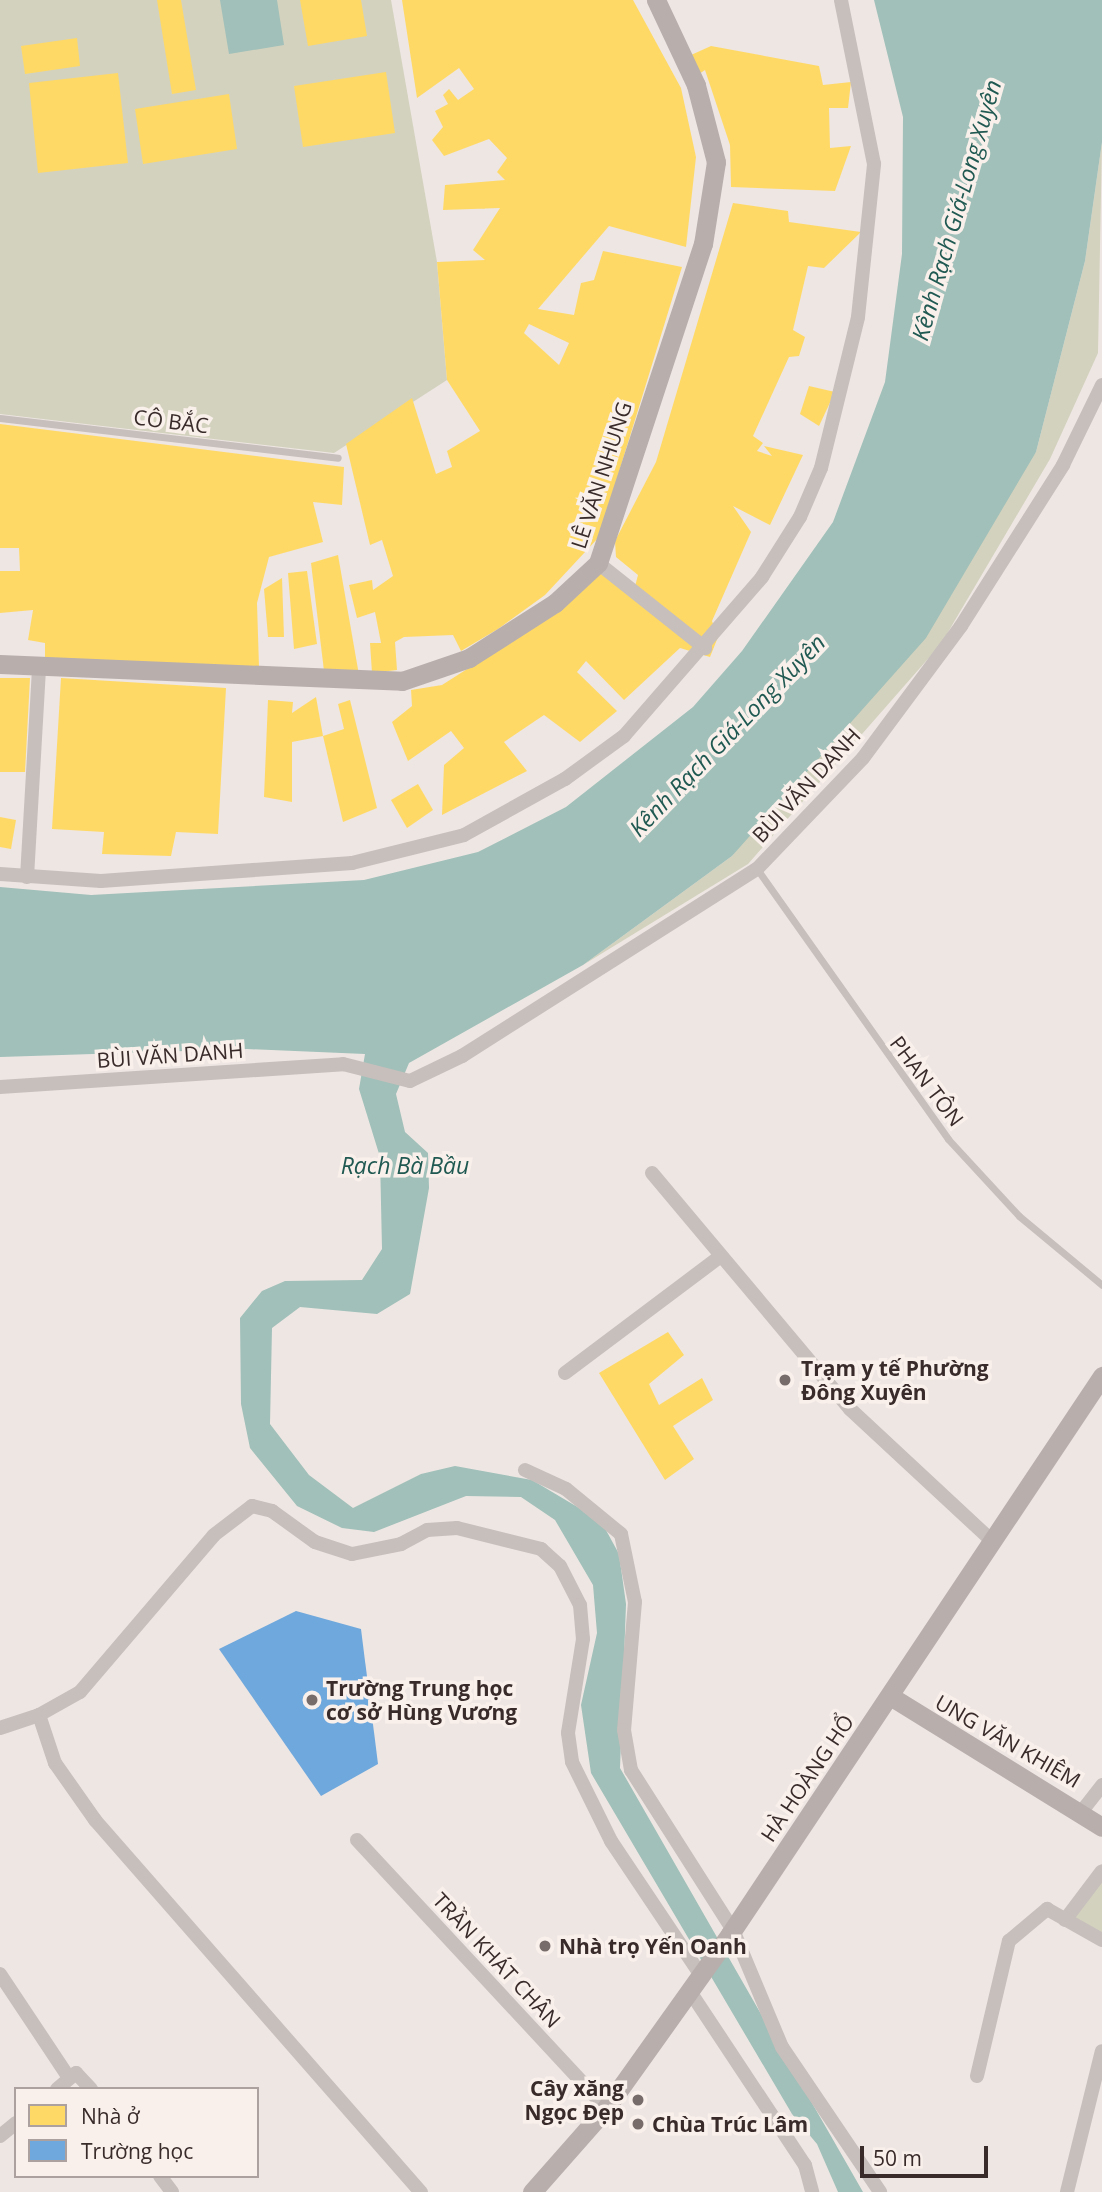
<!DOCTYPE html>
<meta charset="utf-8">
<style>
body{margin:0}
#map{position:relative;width:1102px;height:2192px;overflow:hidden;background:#eee6e3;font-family:"Open Sans",sans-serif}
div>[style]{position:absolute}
.green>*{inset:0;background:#d3d2be}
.water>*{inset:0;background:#a0c0b9}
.homes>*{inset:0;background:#ffd966}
.schools>*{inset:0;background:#6fa8dc}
.lane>*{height:7px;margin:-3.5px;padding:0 3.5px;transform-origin:3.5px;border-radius:3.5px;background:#c7bfbc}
.street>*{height:14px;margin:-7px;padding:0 7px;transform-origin:7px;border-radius:7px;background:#c7bfbc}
.secondary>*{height:19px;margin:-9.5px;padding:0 9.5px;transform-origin:9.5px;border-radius:9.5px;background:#b8afad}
.dots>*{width:19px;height:19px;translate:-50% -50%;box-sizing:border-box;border:4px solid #faf0eb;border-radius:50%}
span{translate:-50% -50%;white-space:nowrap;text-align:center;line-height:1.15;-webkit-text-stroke:7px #faf0eb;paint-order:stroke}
.street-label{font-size:21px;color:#382b2a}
.poi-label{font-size:21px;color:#382b2a;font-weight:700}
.left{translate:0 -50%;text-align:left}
.right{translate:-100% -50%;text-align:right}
.water-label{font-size:23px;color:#205952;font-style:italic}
.legend{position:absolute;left:14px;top:2087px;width:245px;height:91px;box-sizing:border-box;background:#faf0eb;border:2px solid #aca19e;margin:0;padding:9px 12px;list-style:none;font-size:21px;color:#382b2a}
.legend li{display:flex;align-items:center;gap:14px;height:35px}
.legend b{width:35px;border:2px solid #aca19e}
.scale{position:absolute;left:860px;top:2146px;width:128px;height:32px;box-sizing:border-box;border:4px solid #382b2a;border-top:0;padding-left:9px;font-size:21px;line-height:24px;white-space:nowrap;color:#382b2a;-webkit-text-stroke:5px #faf0eb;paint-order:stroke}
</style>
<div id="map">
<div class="green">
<i style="clip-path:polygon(0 0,391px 0,437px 262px,447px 380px,334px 453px,0 414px)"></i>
<i style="clip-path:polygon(1102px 142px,1098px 353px,1050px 459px,941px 644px,748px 864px,583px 965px,732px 856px,1036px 452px,1085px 261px)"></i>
<i style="clip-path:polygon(1102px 1873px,1102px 1940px,1065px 1920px)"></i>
</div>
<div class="water">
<i style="clip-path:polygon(220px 0,277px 0,284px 45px,229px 54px)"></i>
<i style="clip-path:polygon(874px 0,1102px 0,1102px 142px,1085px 261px,1036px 452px,926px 638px,732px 856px,583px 965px,409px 1063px,396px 1094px,405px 1132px,428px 1153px,429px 1188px,410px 1294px,377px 1314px,300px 1307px,272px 1328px,270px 1424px,309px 1475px,353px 1508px,421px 1474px,455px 1466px,532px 1480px,601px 1521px,619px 1554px,626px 1604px,620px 1768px,863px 2192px,838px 2192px,817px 2144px,792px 2114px,591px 1773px,581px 1705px,597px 1633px,593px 1585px,555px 1520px,521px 1497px,466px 1496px,374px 1532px,342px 1528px,297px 1506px,250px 1448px,241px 1404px,240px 1318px,262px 1291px,285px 1281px,362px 1280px,382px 1249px,380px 1157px,359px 1089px,365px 1054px,247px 1049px,0 1057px,0 887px,91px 895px,364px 880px,478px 852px,566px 807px,693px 707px,742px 651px,833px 522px,885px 382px,902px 254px,903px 117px)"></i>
</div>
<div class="homes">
<i style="clip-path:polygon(157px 0,181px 0,196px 90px,172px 94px)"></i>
<i style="clip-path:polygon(300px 0,361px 0,367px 36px,308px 46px)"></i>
<i style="clip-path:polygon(evenodd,402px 0,633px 0,681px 88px,696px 157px,686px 247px,609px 226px,538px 309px,574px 315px,581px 283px,594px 280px,603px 251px,682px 267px,599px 537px,545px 595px,498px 629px,461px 651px,453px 635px,404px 637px,395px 642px,397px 670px,372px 673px,370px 643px,381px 643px,375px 612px,357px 618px,349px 585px,372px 580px,373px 590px,393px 576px,382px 540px,370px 545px,346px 444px,412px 398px,436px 474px,452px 467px,447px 451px,480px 431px,447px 380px,437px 262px,485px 260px,473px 250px,500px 208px,443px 210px,445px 185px,505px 180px,497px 172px,507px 158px,489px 139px,444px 156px,432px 140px,443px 127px,435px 111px,448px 104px,443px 95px,449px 89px,458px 100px,474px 89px,459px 68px,417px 98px,402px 0,529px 324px,569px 343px,559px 365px,524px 333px,529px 324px)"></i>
<i style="clip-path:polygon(77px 38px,80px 66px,25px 74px,21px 46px)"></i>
<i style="clip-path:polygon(711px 46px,819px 66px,823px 85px,851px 82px,848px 108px,829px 108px,830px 148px,851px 146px,835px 191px,731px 187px,730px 145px,705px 70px,699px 74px,691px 55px)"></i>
<i style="clip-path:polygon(386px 72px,395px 133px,303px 147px,294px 86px)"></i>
<i style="clip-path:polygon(118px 73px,128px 163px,38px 173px,29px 83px)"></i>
<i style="clip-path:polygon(229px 94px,237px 149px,143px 164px,135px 109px)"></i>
<i style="clip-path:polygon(733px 203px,788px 211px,789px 222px,861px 232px,824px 268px,808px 266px,793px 330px,805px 337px,799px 356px,789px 357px,753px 436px,763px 443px,757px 451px,772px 456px,764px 446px,803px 455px,770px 525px,733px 506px,751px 532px,712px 621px,718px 637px,710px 657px,680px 648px,624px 700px,586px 661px,577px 672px,617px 711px,580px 742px,544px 715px,504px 742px,527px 771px,442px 815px,444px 765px,464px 748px,451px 731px,408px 761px,392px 722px,412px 706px,411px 690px,442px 685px,519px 636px,601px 572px,633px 594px,638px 575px,616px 557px,615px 541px,656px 462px)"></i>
<i style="clip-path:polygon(809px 386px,835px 392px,819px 426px,800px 414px)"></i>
<i style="clip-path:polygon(0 424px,344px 467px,342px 505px,313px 502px,323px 542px,269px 557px,257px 603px,259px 667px,45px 658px,45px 643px,28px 640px,33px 610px,0 613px,0 571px,20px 571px,19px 548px,0 548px)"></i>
<i style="clip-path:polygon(338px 555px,359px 675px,324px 671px,311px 563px)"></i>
<i style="clip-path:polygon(307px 571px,317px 644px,294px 649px,288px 573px)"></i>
<i style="clip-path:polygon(282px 578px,284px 637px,268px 637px,264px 589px)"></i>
<i style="clip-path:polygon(0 678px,30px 678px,25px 772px,0 772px)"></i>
<i style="clip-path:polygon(61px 678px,226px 688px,218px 834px,176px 832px,171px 856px,102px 854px,104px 832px,52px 829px)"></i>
<i style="clip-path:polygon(316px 697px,323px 736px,292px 742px,292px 802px,264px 797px,268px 700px,293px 702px,292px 713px)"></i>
<i style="clip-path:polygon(350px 700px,377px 808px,343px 822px,323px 736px,344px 729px,338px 704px)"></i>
<i style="clip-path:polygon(418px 784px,433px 810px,407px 828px,391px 800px)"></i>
<i style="clip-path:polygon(0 817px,16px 820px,11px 849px,0 847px)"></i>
<i style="clip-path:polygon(668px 1332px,684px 1355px,649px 1384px,659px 1405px,702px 1378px,713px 1400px,673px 1426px,694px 1459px,665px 1480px,599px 1373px)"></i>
</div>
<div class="schools">
<i style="clip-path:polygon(296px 1611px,361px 1629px,378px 1764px,321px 1796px,219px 1649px)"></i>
</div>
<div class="lane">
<i style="left:0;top:418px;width:340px;rotate:6.7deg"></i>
<i style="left:757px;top:869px;width:331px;rotate:54.7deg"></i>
<i style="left:948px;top:1139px;width:105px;rotate:47.3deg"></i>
<i style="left:1019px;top:1216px;width:108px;rotate:39.7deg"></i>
</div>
<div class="street">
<i style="left:598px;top:563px;width:137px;rotate:38.5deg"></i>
<i style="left:0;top:874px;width:101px;rotate:4deg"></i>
<i style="left:101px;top:881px;width:252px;rotate:-4.1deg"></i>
<i style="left:352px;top:863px;width:115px;rotate:-14deg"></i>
<i style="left:464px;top:835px;width:115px;rotate:-29deg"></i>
<i style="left:565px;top:779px;width:73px;rotate:-36.1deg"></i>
<i style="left:624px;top:736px;width:211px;rotate:-49deg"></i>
<i style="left:762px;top:577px;width:71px;rotate:-57.7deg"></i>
<i style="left:800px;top:517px;width:53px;rotate:-66.8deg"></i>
<i style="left:821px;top:468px;width:155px;rotate:-76.2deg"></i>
<i style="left:858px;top:317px;width:154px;rotate:-84deg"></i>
<i style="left:874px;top:164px;width:167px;rotate:-101.4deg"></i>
<i style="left:27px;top:877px;width:211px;rotate:-86.7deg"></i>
<i style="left:0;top:1087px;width:344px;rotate:-3.8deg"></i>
<i style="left:343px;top:1064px;width:69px;rotate:14.2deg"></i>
<i style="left:410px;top:1081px;width:58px;rotate:-25.7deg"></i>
<i style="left:462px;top:1056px;width:349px;rotate:-32.4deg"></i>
<i style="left:757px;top:869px;width:153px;rotate:-46.3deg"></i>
<i style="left:863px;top:758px;width:164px;rotate:-53.4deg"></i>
<i style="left:961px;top:626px;width:191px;rotate:-57.6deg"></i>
<i style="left:1063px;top:465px;width:89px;rotate:-64deg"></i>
<i style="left:652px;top:1173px;width:308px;rotate:50deg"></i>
<i style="left:850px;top:1409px;width:195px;rotate:42.9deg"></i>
<i style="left:565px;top:1373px;width:195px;rotate:-36.9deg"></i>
<i style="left:525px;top:1470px;width:45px;rotate:24.9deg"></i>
<i style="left:566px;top:1489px;width:71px;rotate:39.3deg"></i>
<i style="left:621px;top:1534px;width:69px;rotate:78.4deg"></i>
<i style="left:635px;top:1602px;width:128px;rotate:94.9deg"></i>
<i style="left:624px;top:1730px;width:41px;rotate:80.1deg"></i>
<i style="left:631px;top:1770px;width:190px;rotate:57.5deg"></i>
<i style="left:733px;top:1930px;width:127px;rotate:67.3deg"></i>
<i style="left:782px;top:2047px;width:175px;rotate:55.9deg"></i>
<i style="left:39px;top:1715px;width:47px;rotate:-29.3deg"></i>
<i style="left:80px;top:1692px;width:206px;rotate:-49.5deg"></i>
<i style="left:214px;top:1535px;width:48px;rotate:-37.3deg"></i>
<i style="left:252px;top:1506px;width:21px;rotate:14deg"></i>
<i style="left:272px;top:1511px;width:53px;rotate:35.8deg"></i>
<i style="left:315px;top:1542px;width:39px;rotate:18deg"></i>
<i style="left:352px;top:1554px;width:50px;rotate:-11.5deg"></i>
<i style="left:401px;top:1544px;width:30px;rotate:-28deg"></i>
<i style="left:427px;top:1530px;width:30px;rotate:-4deg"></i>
<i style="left:457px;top:1528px;width:87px;rotate:14deg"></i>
<i style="left:541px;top:1549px;width:25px;rotate:42deg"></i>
<i style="left:560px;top:1566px;width:44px;rotate:62.9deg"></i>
<i style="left:580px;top:1605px;width:34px;rotate:85deg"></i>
<i style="left:583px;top:1639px;width:95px;rotate:99.1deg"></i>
<i style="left:568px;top:1733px;width:29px;rotate:82deg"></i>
<i style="left:572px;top:1762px;width:88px;rotate:63.7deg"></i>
<i style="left:611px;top:1841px;width:160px;rotate:56.2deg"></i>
<i style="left:0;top:1728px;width:41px;rotate:-18.4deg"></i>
<i style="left:39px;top:1715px;width:51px;rotate:71.6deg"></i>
<i style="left:55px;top:1763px;width:70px;rotate:54.9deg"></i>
<i style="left:95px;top:1820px;width:495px;rotate:48.8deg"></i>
<i style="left:1082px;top:1811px;width:33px;rotate:-52deg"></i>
<i style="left:357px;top:1840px;width:366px;rotate:47.1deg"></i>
<i style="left:1065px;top:1920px;width:61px;rotate:-52.9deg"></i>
<i style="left:0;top:1974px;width:125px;rotate:56.4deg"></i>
<i style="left:689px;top:1990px;width:210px;rotate:56.5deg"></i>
<i style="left:805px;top:2165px;width:28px;rotate:75deg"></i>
<i style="left:977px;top:2076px;width:139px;rotate:-76.7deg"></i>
<i style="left:1009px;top:1941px;width:50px;rotate:-40.1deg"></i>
<i style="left:1047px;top:1909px;width:63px;rotate:29.4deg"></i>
<i style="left:57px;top:2089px;width:25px;rotate:-40deg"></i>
<i style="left:76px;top:2073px;width:22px;rotate:47deg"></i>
<i style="left:0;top:2136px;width:21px;rotate:-39deg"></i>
<i style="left:160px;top:2176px;width:20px;rotate:53deg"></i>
<i style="left:1067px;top:2192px;width:145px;rotate:-76.1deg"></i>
</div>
<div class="secondary">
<i style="left:0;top:664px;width:402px;rotate:2.4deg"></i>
<i style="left:402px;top:681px;width:71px;rotate:-18.9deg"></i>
<i style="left:469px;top:658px;width:102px;rotate:-32.6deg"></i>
<i style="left:555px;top:603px;width:59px;rotate:-42.9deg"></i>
<i style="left:598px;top:563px;width:336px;rotate:-71.8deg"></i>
<i style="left:703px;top:244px;width:83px;rotate:-81deg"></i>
<i style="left:716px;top:162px;width:80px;rotate:-104.6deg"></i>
<i style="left:696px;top:85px;width:94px;rotate:-115.2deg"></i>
<i style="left:890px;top:1696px;width:249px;rotate:31.7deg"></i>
<i style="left:532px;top:2192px;width:112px;rotate:-48.6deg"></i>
<i style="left:606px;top:2108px;width:214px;rotate:-54.5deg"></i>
<i style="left:730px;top:1934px;width:671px;rotate:-56.31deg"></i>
</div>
<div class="dots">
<i style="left:785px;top:1380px;background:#786c6b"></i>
<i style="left:312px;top:1700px;background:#786c6b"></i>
<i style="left:545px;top:1946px;background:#786c6b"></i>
<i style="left:638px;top:2100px;background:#786c6b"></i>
<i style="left:638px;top:2124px;background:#786c6b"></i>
</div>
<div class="street-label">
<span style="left:171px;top:421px;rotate:7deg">CÔ BẮC</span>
<span style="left:601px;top:475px;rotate:-72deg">LÊ VĂN NHUNG</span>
<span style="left:806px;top:785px;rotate:-47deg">BÙI VĂN DANH</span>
<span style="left:170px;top:1055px;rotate:-4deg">BÙI VĂN DANH</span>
<span style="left:927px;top:1081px;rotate:53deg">PHAN TÔN</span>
<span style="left:1008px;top:1741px;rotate:30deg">UNG VĂN KHIÊM</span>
<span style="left:807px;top:1778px;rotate:-56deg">HÀ HOÀNG HỔ</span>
<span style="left:497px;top:1960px;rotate:47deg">TRẦN KHÁT CHÂN</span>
</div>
<div class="poi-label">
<span class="left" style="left:801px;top:1380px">Trạm y tế Phường<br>Đông Xuyên</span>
<span class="left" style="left:326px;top:1700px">Trường Trung học<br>cơ sở Hùng Vương</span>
<span class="left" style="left:559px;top:1946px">Nhà trọ Yến Oanh</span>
<span class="right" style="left:624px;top:2100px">Cây xăng<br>Ngọc Đẹp</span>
<span class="left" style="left:652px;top:2124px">Chùa Trúc Lâm</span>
</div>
<div class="water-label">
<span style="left:956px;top:210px;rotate:-74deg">Kênh Rạch Giá-Long Xuyên</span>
<span style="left:727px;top:735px;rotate:-46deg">Kênh Rạch Giá-Long Xuyên</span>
<span style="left:405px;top:1165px">Rạch Bà Bầu</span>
</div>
<ul class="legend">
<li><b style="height:19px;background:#ffd966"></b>Nhà ở</li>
<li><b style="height:19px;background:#6fa8dc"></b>Trường học</li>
</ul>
<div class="scale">50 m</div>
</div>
